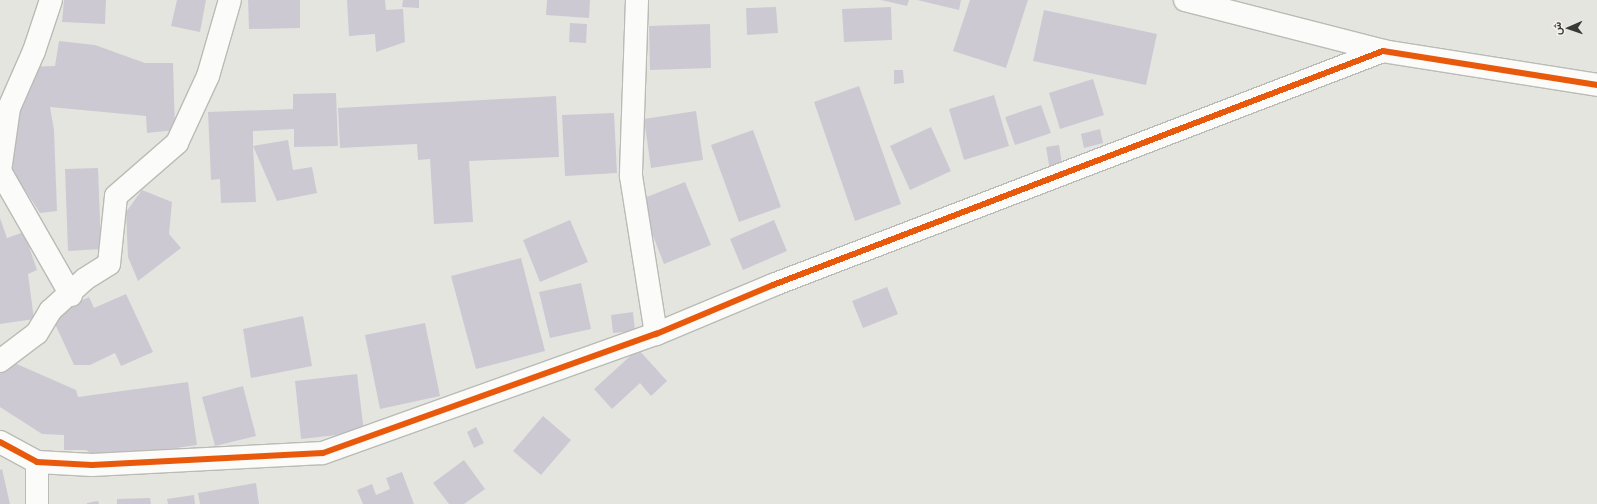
<!DOCTYPE html>
<meta charset="utf-8">
<style>
body{margin:0}
#map{position:relative;width:1597px;height:504px;overflow:hidden;background:#e5e5e0;font-family:Cabin,Vazirmatn,sans-serif}
div>[style]{position:absolute}
.building>*{inset:0;background:#ccc9d3}
.roads{filter:drop-shadow(1px 0 #babab6) drop-shadow(-1px 0 #babab6) drop-shadow(0 1px #babab6) drop-shadow(0 -1px #babab6)}
.minor>*{height:22px;margin:-11px;padding:0 11px;transform-origin:11px;border-radius:11px;background:#fbfbfa}
.cycleway>*{height:6px;margin:-3px;padding:0 3px;transform-origin:3px;border-radius:3px;background:#e8590c}
span{translate:-50% -50%;white-space:nowrap;text-align:center;line-height:1.15;-webkit-text-stroke:3px #f4f3eb;paint-order:stroke}
.north{position:absolute;left:1549px;top:8px;width:40px;height:40px;-webkit-text-stroke:3px #f4f3eb;paint-order:stroke;rotate:268deg;font-size:11px;font-weight:700;line-height:16px;text-align:center;color:#393835}
.north::after{content:'';display:block;margin:auto;width:14px;height:18px;background:#393835;clip-path:polygon(50% 0,100% 100%,50% 72%,0 100%)}
</style>
<div id="map">
<div class="building">
<i style="clip-path:polygon(64px 0,106px 0,105px 24px,62px 22px)"></i>
<i style="clip-path:polygon(177px 0,206px 0,200px 32px,171px 26px)"></i>
<i style="clip-path:polygon(248px 0,300px 0,300px 28px,249px 29px)"></i>
<i style="clip-path:polygon(347px 0,385px 0,386px 10px,403px 9px,405px 42px,376px 52px,375px 34px,349px 36px)"></i>
<i style="clip-path:polygon(403px 0,419px 0,419px 8px,402px 7px)"></i>
<i style="clip-path:polygon(547px 0,590px 0,589px 18px,546px 15px)"></i>
<i style="clip-path:polygon(881px 0,909px 0,907px 6px)"></i>
<i style="clip-path:polygon(917px 0,961px 0,959px 10px)"></i>
<i style="clip-path:polygon(970px 0,1028px 0,1006px 68px,953px 51px)"></i>
<i style="clip-path:polygon(776px 7px,778px 33px,747px 35px,746px 8px)"></i>
<i style="clip-path:polygon(891px 7px,892px 40px,844px 42px,842px 9px)"></i>
<i style="clip-path:polygon(1044px 10px,1157px 34px,1146px 85px,1033px 61px)"></i>
<i style="clip-path:polygon(570px 23px,587px 24px,586px 43px,569px 42px)"></i>
<i style="clip-path:polygon(710px 24px,711px 68px,650px 70px,649px 26px)"></i>
<i style="clip-path:polygon(59px 41px,95px 45px,145px 63px,173px 63px,175px 130px,147px 133px,146px 116px,50px 107px,54px 130px,57px 211px,40px 213px,12px 170px,13px 131px,27px 67px,55px 66px)"></i>
<i style="clip-path:polygon(894px 70px,903px 70px,904px 83px,894px 84px)"></i>
<i style="clip-path:polygon(1093px 79px,1104px 115px,1060px 129px,1049px 93px)"></i>
<i style="clip-path:polygon(859px 86px,901px 204px,855px 221px,814px 102px)"></i>
<i style="clip-path:polygon(336px 93px,338px 146px,294px 147px,294px 129px,253px 131px,253px 146px,288px 140px,293px 170px,312px 167px,317px 193px,277px 201px,253px 146px,256px 202px,221px 203px,220px 179px,211px 180px,208px 112px,293px 109px,293px 94px)"></i>
<i style="clip-path:polygon(994px 95px,1009px 146px,964px 160px,949px 109px)"></i>
<i style="clip-path:polygon(556px 96px,559px 157px,469px 161px,473px 222px,434px 224px,430px 159px,418px 160px,417px 144px,340px 148px,338px 108px)"></i>
<i style="clip-path:polygon(1041px 105px,1051px 133px,1015px 145px,1005px 117px)"></i>
<i style="clip-path:polygon(696px 111px,703px 160px,651px 168px,644px 119px)"></i>
<i style="clip-path:polygon(614px 113px,617px 173px,565px 176px,562px 115px)"></i>
<i style="clip-path:polygon(931px 127px,951px 171px,910px 190px,890px 146px)"></i>
<i style="clip-path:polygon(1100px 129px,1103px 143px,1084px 148px,1081px 134px)"></i>
<i style="clip-path:polygon(753px 130px,781px 207px,739px 222px,711px 145px)"></i>
<i style="clip-path:polygon(1059px 145px,1063px 170px,1050px 171px,1046px 147px)"></i>
<i style="clip-path:polygon(98px 168px,101px 249px,68px 251px,65px 169px)"></i>
<i style="clip-path:polygon(685px 182px,711px 245px,664px 264px,639px 200px)"></i>
<i style="clip-path:polygon(142px 190px,172px 202px,169px 234px,181px 248px,138px 281px,128px 257px,126px 212px)"></i>
<i style="clip-path:polygon(0 218px,7px 238px,24px 232px,37px 270px,28px 274px,34px 319px,0 324px)"></i>
<i style="clip-path:polygon(570px 220px,588px 262px,540px 282px,523px 240px)"></i>
<i style="clip-path:polygon(774px 220px,787px 251px,743px 270px,730px 239px)"></i>
<i style="clip-path:polygon(521px 258px,545px 351px,476px 369px,451px 276px)"></i>
<i style="clip-path:polygon(581px 283px,591px 329px,550px 338px,539px 292px)"></i>
<i style="clip-path:polygon(887px 287px,898px 314px,863px 328px,852px 301px)"></i>
<i style="clip-path:polygon(126px 294px,153px 352px,121px 366px,115px 353px,90px 365px,74px 365px,51px 315px,89px 297px,94px 308px)"></i>
<i style="clip-path:polygon(633px 312px,635px 331px,613px 333px,611px 315px)"></i>
<i style="clip-path:polygon(303px 316px,312px 366px,251px 378px,243px 329px)"></i>
<i style="clip-path:polygon(425px 323px,440px 396px,380px 409px,365px 335px)"></i>
<i style="clip-path:polygon(638px 349px,667px 381px,651px 396px,640px 383px,612px 409px,594px 389px)"></i>
<i style="clip-path:polygon(10px 361px,76px 390px,78px 397px,188px 382px,197px 445px,99px 459px,86px 450px,64px 450px,64px 435px,42px 434px,0 407px,0 370px)"></i>
<i style="clip-path:polygon(357px 374px,364px 432px,301px 439px,295px 381px)"></i>
<i style="clip-path:polygon(243px 386px,256px 436px,215px 446px,202px 397px)"></i>
<i style="clip-path:polygon(543px 416px,571px 440px,541px 475px,513px 451px)"></i>
<i style="clip-path:polygon(476px 427px,484px 443px,474px 448px,467px 432px)"></i>
<i style="clip-path:polygon(464px 460px,485px 489px,464px 504px,449px 504px,433px 483px)"></i>
<i style="clip-path:polygon(2px 469px,10px 504px,0 504px,0 470px)"></i>
<i style="clip-path:polygon(402px 472px,414px 504px,363px 504px,357px 490px,372px 484px,376px 495px,390px 489px,386px 478px)"></i>
<i style="clip-path:polygon(256px 483px,259px 504px,200px 504px,198px 493px)"></i>
<i style="clip-path:polygon(194px 495px,195px 504px,168px 504px,167px 499px)"></i>
<i style="clip-path:polygon(150px 498px,151px 504px,117px 504px,117px 499px)"></i>
<i style="clip-path:polygon(98px 501px,99px 504px,87px 504px,87px 503px)"></i>
</div>
<div class="roads">
<div class="minor">
<i style="left:51px;top:0;width:54px;rotate:108.4deg"></i>
<i style="left:34px;top:51px;width:62px;rotate:113.7deg"></i>
<i style="left:9px;top:108px;width:64px;rotate:98.1deg"></i>
<i style="left:0;top:171px;width:143px;rotate:60.2deg"></i>
<i style="left:637px;top:0;width:176px;rotate:92deg"></i>
<i style="left:631px;top:176px;width:160px;rotate:81deg"></i>
<i style="left:1185px;top:0;width:204px;rotate:14.4deg"></i>
<i style="left:0;top:361px;width:46px;rotate:-37.1deg"></i>
<i style="left:37px;top:333px;width:26px;rotate:-59deg"></i>
<i style="left:50px;top:311px;width:47px;rotate:-42.4deg"></i>
<i style="left:85px;top:279px;width:28px;rotate:-32deg"></i>
<i style="left:109px;top:264px;width:68px;rotate:-84.1deg"></i>
<i style="left:116px;top:196px;width:81px;rotate:-41deg"></i>
<i style="left:177px;top:143px;width:74px;rotate:-65.2deg"></i>
<i style="left:208px;top:76px;width:79px;rotate:-73.9deg"></i>
<i style="left:0;top:442px;width:42px;rotate:28.4deg"></i>
<i style="left:37px;top:462px;width:55px;rotate:3.1deg"></i>
<i style="left:92px;top:465px;width:231px;rotate:-3deg"></i>
<i style="left:323px;top:453px;width:354px;rotate:-19.7deg"></i>
<i style="left:656px;top:334px;width:127px;rotate:-22.7deg"></i>
<i style="left:773px;top:285px;width:653px;rotate:-20.99deg"></i>
<i style="left:1383px;top:51px;width:217px;rotate:9deg"></i>
<i style="left:37px;top:504px;width:42px;rotate:-90deg"></i>
</div>
</div>
<div class="cycleway">
<i style="left:0;top:442px;width:42px;rotate:28.4deg"></i>
<i style="left:37px;top:462px;width:55px;rotate:3.1deg"></i>
<i style="left:92px;top:465px;width:231px;rotate:-3deg"></i>
<i style="left:323px;top:453px;width:354px;rotate:-19.7deg"></i>
<i style="left:656px;top:334px;width:127px;rotate:-22.7deg"></i>
<i style="left:773px;top:285px;width:653px;rotate:-20.99deg"></i>
<i style="left:1383px;top:51px;width:217px;rotate:9deg"></i>
</div>
<div class="north">ش</div>
</div>
